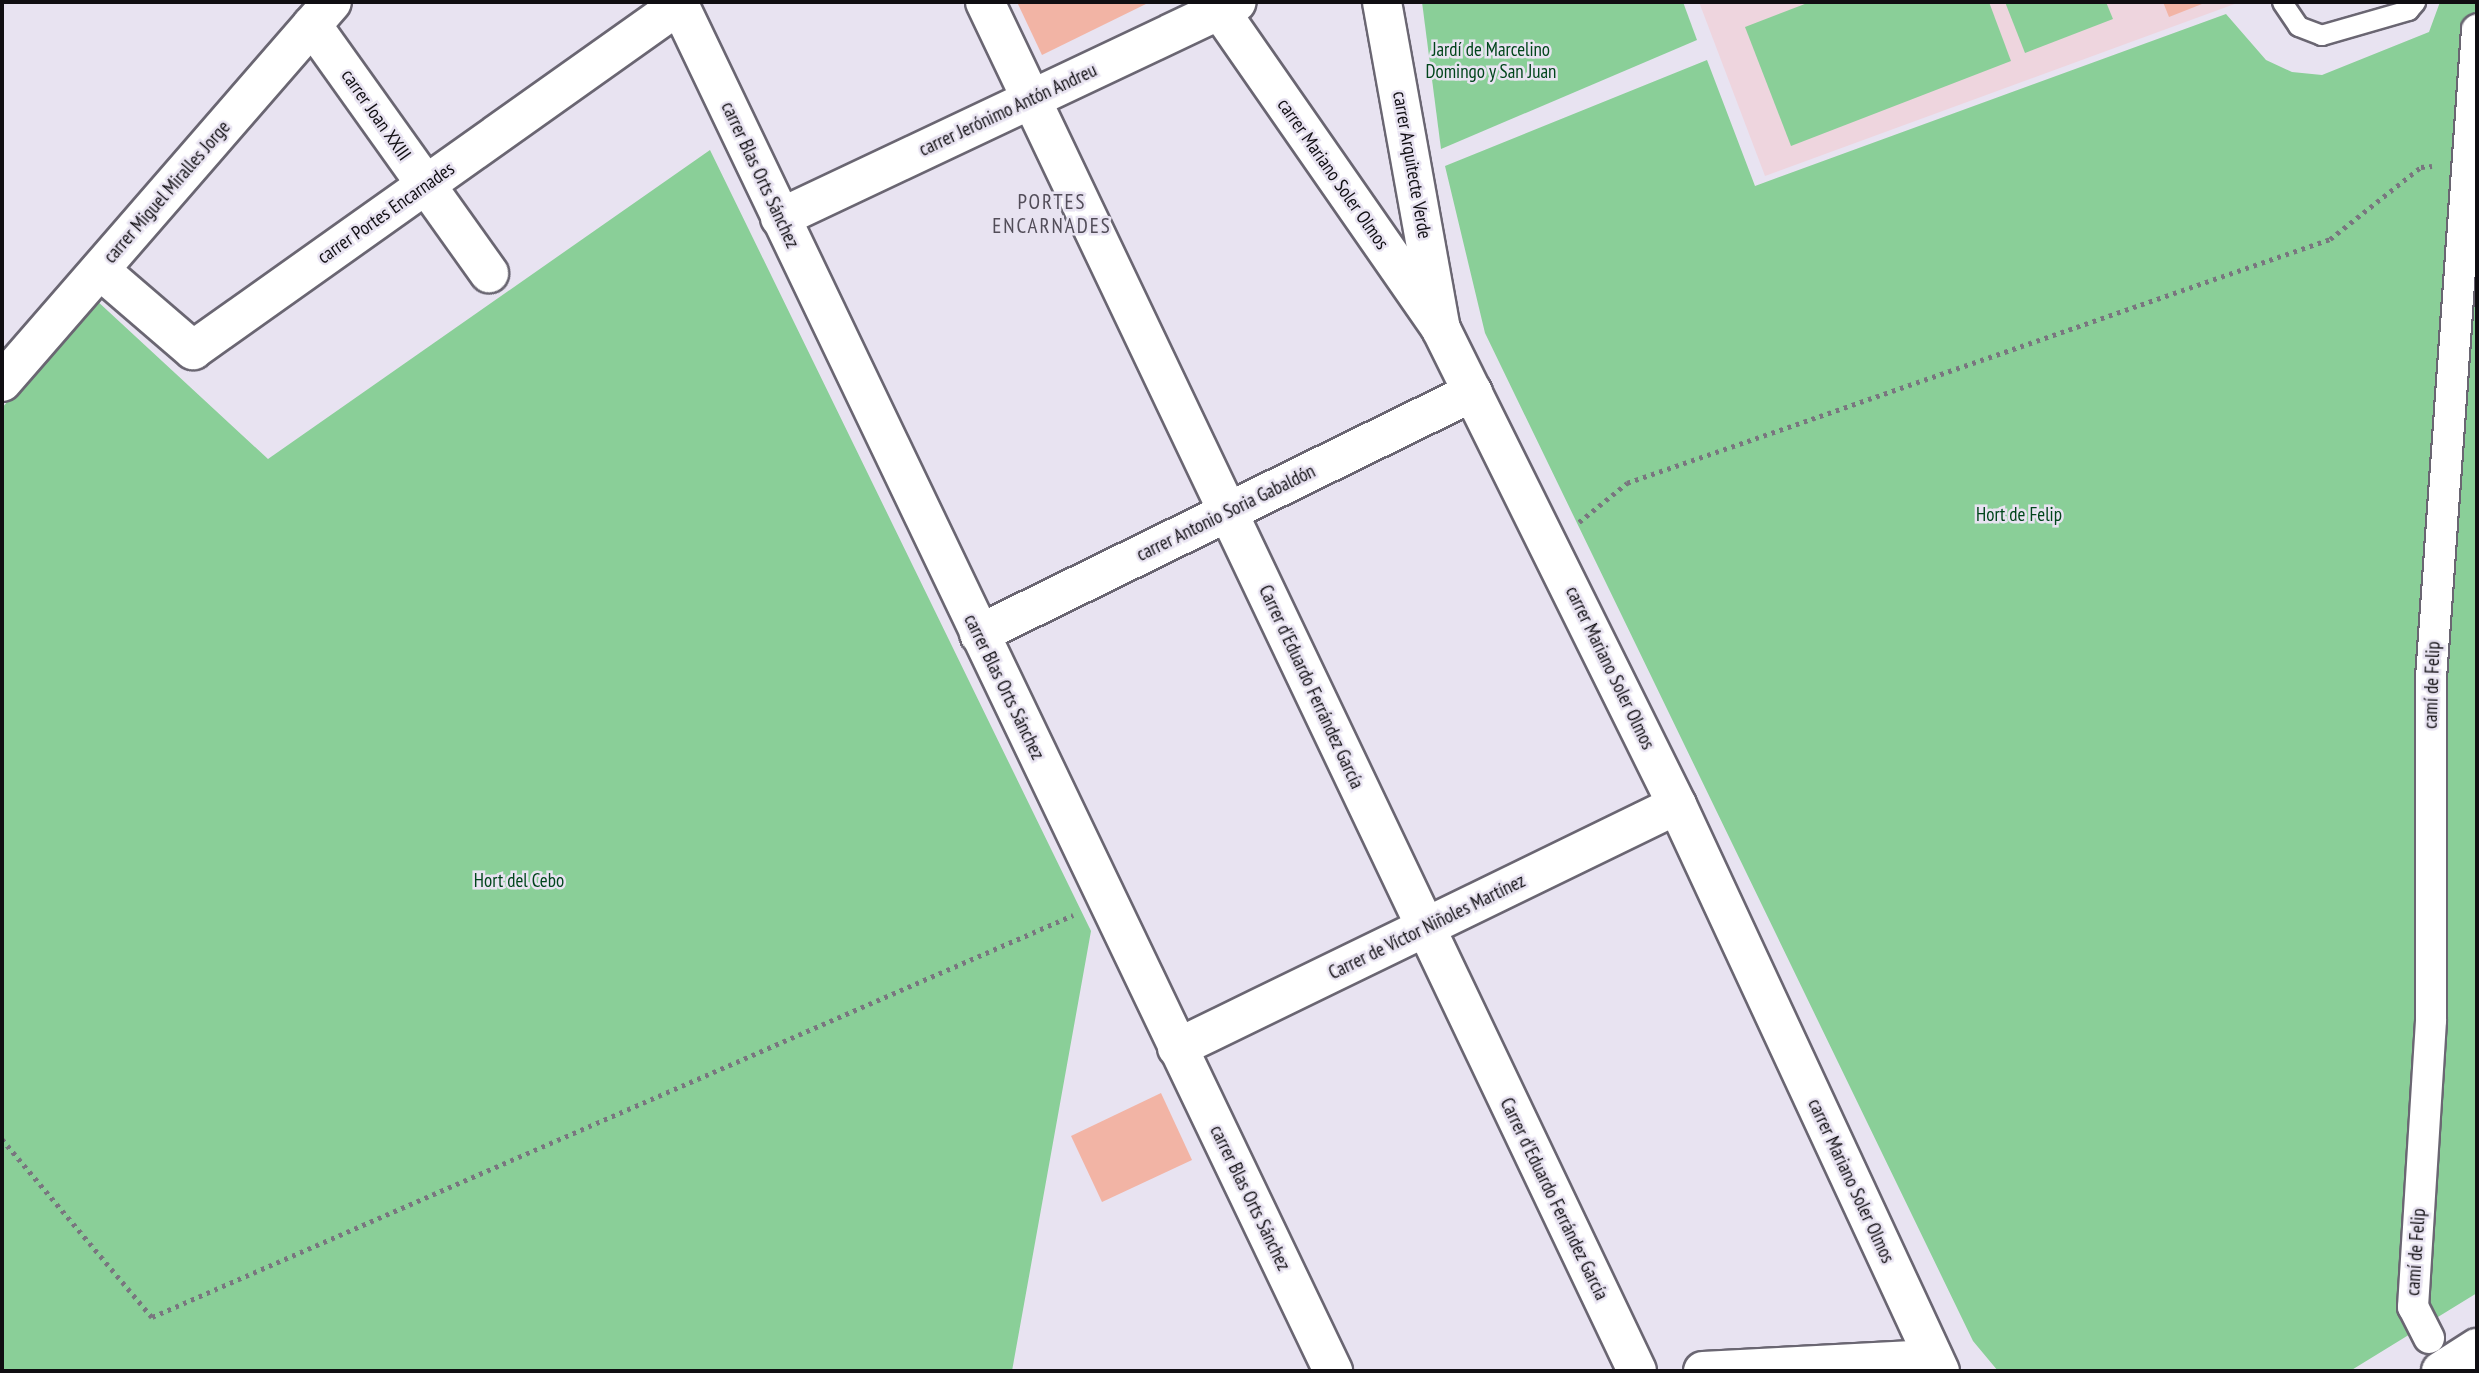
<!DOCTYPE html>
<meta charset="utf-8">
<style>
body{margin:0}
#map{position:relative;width:2479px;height:1373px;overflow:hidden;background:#e8e3f1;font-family:"PT Sans Narrow",sans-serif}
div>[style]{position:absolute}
.education>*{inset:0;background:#eed5de}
.green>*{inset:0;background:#8acf98}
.building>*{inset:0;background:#f2b4a5}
.path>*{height:4.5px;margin-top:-2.25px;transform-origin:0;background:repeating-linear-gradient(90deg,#79767f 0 3.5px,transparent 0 8.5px)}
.roads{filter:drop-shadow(2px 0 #6a6672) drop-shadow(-2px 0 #6a6672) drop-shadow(0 2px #6a6672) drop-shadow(0 -2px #6a6672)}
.service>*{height:19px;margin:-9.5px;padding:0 9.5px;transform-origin:9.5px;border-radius:9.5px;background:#fff}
.pedestrian>*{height:30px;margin:-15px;padding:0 15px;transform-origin:15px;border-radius:15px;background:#fff}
.minor>*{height:38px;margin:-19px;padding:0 19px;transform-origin:19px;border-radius:19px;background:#fff}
.secondary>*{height:38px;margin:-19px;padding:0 19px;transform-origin:19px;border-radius:19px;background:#fff}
span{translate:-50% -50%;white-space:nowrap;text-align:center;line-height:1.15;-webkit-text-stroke:5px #e8e3f1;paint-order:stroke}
.park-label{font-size:19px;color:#00451b}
.street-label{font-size:19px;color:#100e12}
.neighbourhood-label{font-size:21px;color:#524d59;letter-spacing:2px}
.frame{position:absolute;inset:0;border:4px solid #100e12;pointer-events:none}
</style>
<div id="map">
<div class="education">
<i style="clip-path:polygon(1699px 2px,2240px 2px,1765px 176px)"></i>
</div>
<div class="green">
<i style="clip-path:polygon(1422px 2px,1683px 2px,1697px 40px,1441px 149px)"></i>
<i style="clip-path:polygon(1810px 2px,1989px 2px,2011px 61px,1791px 146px,1745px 27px)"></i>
<i style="clip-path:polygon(2005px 2px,2106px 2px,2113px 19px,2025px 53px)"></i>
<i style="clip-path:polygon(2440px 2px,2477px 2px,2477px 1293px,2350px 1371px,1998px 1371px,1973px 1341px,1485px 333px,1445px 166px,1707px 60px,1755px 186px,2226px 14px,2266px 60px,2292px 72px,2322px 75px,2429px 32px)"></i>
<i style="clip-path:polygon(710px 150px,1091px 931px,1012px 1371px,2px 1371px,2px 408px,95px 299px,268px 459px)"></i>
</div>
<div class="building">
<i style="clip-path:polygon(1017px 2px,1150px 2px,1042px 55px)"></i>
<i style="clip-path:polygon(2163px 2px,2207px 2px,2169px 17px)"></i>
<i style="clip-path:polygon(1161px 1093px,1192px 1160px,1102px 1202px,1071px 1136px)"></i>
</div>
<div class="path">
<i style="left:1579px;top:522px;width:62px;rotate:-39.1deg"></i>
<i style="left:1627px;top:483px;width:744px;rotate:-19.14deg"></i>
<i style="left:2330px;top:239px;width:116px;rotate:-38.4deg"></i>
<i style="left:2421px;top:167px;width:11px;rotate:-5deg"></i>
<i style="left:2px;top:1139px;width:233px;rotate:49.9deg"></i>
<i style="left:152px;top:1317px;width:1005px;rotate:-23.58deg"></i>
</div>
<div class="roads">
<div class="service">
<i style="left:2282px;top:2px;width:29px;rotate:56deg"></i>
<i style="left:2298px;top:26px;width:25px;rotate:21deg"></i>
<i style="left:2321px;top:35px;width:91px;rotate:-16deg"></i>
<i style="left:2408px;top:10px;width:11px;rotate:-49deg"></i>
</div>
<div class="pedestrian">
<i style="left:2429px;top:1338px;width:35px;rotate:-117deg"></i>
<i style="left:2413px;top:1307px;width:288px;rotate:-86.4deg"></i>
<i style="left:2431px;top:1020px;width:342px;rotate:-90deg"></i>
<i style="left:2431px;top:678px;width:650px;rotate:-85.94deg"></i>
</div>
<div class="minor">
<i style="left:678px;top:2px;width:1518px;rotate:64.43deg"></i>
<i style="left:1382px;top:2px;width:332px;rotate:79.8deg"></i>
<i style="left:312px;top:25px;width:305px;rotate:54.5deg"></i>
<i style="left:780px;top:218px;width:505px;rotate:-25.3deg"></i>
<i style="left:100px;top:270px;width:123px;rotate:40.7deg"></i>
<i style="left:193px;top:350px;width:596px;rotate:-35.37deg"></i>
<i style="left:2px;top:382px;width:503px;rotate:-49.03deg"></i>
<i style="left:979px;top:634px;width:550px;rotate:-26.1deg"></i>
<i style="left:1177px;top:1048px;width:556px;rotate:-25.92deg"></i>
<i style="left:1703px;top:1371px;width:231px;rotate:-3deg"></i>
<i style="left:2441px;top:1371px;width:43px;rotate:-32.6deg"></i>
</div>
<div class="secondary">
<i style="left:985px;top:2px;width:1516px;rotate:64.53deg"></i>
<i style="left:1214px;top:2px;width:398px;rotate:55.2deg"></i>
<i style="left:1441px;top:329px;width:531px;rotate:63.63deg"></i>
<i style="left:1677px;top:805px;width:624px;rotate:65.08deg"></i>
</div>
</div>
<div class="park-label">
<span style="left:1491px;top:61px">Jardí de Marcelino<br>Domingo y San Juan</span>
<span style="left:2019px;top:515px">Hort de Felip</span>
<span style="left:519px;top:881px">Hort del Cebo</span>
</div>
<div class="street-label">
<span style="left:1008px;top:110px;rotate:-25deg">carrer Jerónimo Antón Andreu</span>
<span style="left:376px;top:115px;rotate:55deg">carrer Joan XXIII</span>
<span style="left:1412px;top:165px;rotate:80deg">carrer Arquitecte Verde</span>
<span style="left:1333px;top:174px;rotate:55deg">carrer Mariano Soler Olmos</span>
<span style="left:760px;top:175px;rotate:65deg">carrer Blas Orts Sánchez</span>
<span style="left:167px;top:192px;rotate:-49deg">carrer Miguel Miralles Jorge</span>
<span style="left:386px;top:213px;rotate:-35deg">carrer Portes Encarnades</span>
<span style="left:1226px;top:513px;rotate:-26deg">carrer Antonio Soria Gabaldón</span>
<span style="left:1610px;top:668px;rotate:64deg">carrer Mariano Soler Olmos</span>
<span style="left:2432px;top:685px;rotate:-88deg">camí de Felip</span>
<span style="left:1004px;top:687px;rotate:64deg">carrer Blas Orts Sánchez</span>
<span style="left:1311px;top:687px;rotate:65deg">Carrer d'Eduardo Ferrández García</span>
<span style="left:1427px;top:927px;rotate:-26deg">Carrer de Víctor Niñoles Martínez</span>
<span style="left:1851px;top:1181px;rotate:65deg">carrer Mariano Soler Olmos</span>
<span style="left:1250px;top:1198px;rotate:64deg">carrer Blas Orts Sánchez</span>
<span style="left:1554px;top:1199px;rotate:64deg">Carrer d'Eduardo Ferrández García</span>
<span style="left:2416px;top:1252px;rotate:-86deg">camí de Felip</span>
</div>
<div class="neighbourhood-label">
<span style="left:1052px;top:214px">PORTES<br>ENCARNADES</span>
</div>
<div class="frame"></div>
</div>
